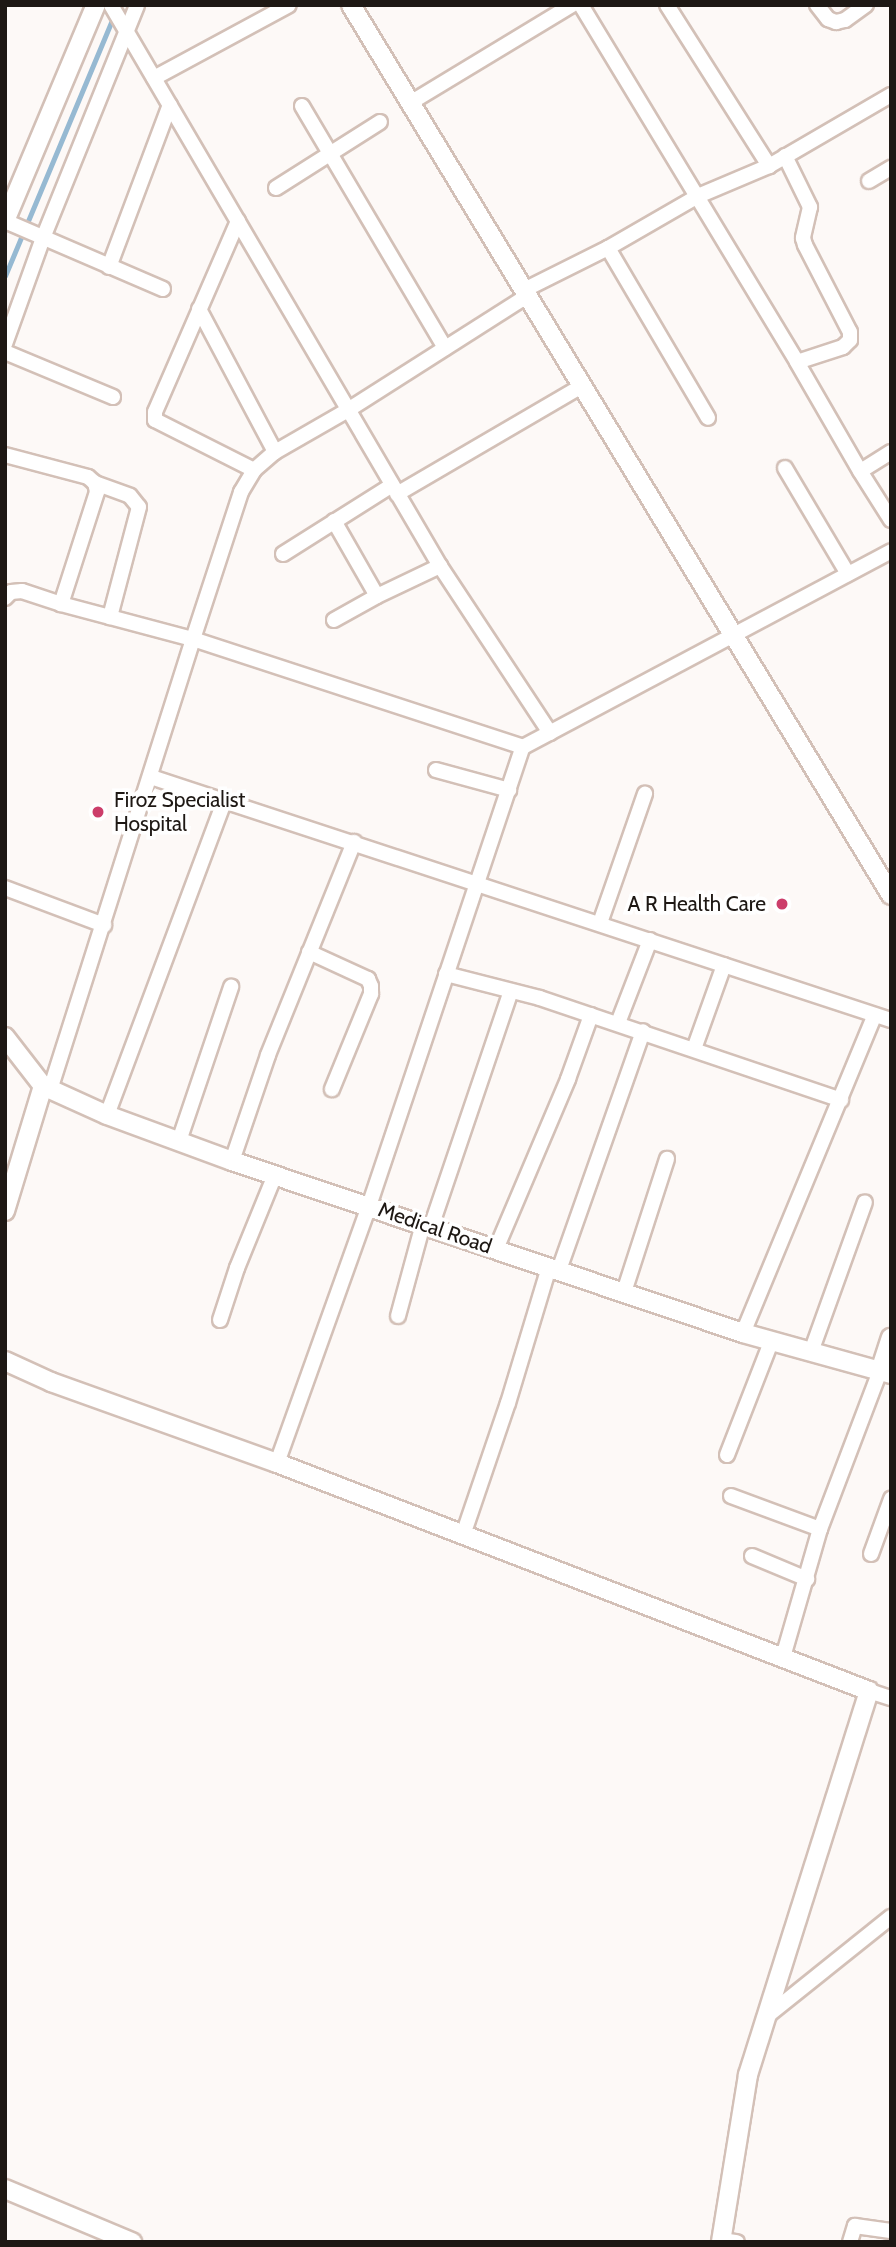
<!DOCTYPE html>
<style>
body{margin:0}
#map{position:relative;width:896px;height:2247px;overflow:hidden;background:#fdf9f7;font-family:Cabin,sans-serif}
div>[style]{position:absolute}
.stream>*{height:4.5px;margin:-2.25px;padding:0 2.25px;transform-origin:2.25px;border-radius:2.25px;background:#96b9d2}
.roads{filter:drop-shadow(2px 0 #d3c0b7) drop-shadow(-2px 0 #d3c0b7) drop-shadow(0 2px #d3c0b7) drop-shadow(0 -2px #d3c0b7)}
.minor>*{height:14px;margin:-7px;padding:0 7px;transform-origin:7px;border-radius:7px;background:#fff}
.tertiary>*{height:18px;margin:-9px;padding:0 9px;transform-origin:9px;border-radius:9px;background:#fff}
.dots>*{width:19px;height:19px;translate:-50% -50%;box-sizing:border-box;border:4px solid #fff;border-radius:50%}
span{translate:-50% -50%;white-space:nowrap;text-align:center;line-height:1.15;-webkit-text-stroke:7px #fff;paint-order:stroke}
.poi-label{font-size:21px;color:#1e1814}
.left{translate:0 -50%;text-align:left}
.right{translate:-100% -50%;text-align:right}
.street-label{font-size:21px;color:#1e1814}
.frame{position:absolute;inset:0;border:7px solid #1e1814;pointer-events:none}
</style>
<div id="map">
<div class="stream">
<i style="left:5px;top:276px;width:283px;rotate:-67.3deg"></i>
</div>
<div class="roads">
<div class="minor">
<i style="left:111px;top:5px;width:650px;rotate:59.61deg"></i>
<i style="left:440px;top:566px;width:200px;rotate:56.6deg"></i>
<i style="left:581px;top:5px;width:417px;rotate:58.8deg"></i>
<i style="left:667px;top:5px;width:191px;rotate:57.6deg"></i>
<i style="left:817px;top:5px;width:18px;rotate:52deg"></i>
<i style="left:828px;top:19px;width:9px;rotate:21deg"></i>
<i style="left:836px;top:22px;width:9px;rotate:-13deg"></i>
<i style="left:845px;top:20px;width:26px;rotate:-36deg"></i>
<i style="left:154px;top:78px;width:153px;rotate:-28.4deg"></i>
<i style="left:410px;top:103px;width:189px;rotate:-31.2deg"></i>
<i style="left:302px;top:106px;width:281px;rotate:59.4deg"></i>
<i style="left:785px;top:156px;width:57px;rotate:63.9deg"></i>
<i style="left:810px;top:207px;width:32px;rotate:103deg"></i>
<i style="left:803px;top:238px;width:7px;rotate:74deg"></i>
<i style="left:805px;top:245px;width:98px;rotate:62.7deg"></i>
<i style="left:850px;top:332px;width:8px;rotate:90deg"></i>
<i style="left:850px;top:340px;width:10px;rotate:135deg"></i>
<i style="left:843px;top:347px;width:48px;rotate:161.9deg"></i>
<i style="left:797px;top:362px;width:126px;rotate:60deg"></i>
<i style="left:869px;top:181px;width:26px;rotate:-31deg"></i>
<i style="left:276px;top:188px;width:123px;rotate:-32.4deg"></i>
<i style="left:5px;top:221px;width:172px;rotate:23.3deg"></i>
<i style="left:238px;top:221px;width:208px;rotate:113.5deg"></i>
<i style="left:155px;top:412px;width:8px;rotate:90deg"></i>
<i style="left:155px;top:420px;width:111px;rotate:26.8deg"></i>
<i style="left:608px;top:248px;width:197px;rotate:59.5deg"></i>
<i style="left:109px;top:267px;width:173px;rotate:-69.4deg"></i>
<i style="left:524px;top:290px;width:94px;rotate:-26.6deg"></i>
<i style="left:608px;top:248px;width:104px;rotate:-30deg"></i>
<i style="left:698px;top:196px;width:77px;rotate:-22.9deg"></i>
<i style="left:769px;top:166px;width:141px;rotate:-30.2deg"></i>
<i style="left:199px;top:309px;width:162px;rotate:62deg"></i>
<i style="left:5px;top:344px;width:113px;rotate:-70.3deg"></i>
<i style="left:43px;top:238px;width:251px;rotate:-68deg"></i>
<i style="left:5px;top:352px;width:117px;rotate:22.6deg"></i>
<i style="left:891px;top:452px;width:36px;rotate:148deg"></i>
<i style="left:860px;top:471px;width:58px;rotate:57.7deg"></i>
<i style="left:5px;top:455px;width:86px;rotate:14.8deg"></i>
<i style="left:88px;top:477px;width:9px;rotate:41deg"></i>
<i style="left:95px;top:483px;width:9px;rotate:77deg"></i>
<i style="left:97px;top:492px;width:118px;rotate:107.8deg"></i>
<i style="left:61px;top:604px;width:137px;rotate:14.9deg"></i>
<i style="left:193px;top:639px;width:347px;rotate:18.1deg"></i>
<i style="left:523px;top:747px;width:417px;rotate:-28deg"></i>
<i style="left:785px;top:468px;width:123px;rotate:59.3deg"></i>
<i style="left:95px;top:483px;width:37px;rotate:20deg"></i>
<i style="left:130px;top:496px;width:14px;rotate:51deg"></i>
<i style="left:139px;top:507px;width:114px;rotate:104.8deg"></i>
<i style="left:397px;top:494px;width:214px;rotate:-30.3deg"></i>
<i style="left:334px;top:521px;width:86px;rotate:60.2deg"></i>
<i style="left:377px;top:596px;width:70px;rotate:-25.5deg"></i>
<i style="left:283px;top:554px;width:129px;rotate:-32.3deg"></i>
<i style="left:5px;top:598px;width:8px;rotate:-45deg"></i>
<i style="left:11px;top:592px;width:11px;rotate:-5deg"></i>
<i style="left:22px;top:591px;width:41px;rotate:18.4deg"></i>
<i style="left:334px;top:620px;width:49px;rotate:-29.2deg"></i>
<i style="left:436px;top:770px;width:76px;rotate:15.3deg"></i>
<i style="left:151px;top:777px;width:779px;rotate:18.18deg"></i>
<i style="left:5px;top:888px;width:106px;rotate:20.5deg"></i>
<i style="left:600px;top:923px;width:137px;rotate:-70.8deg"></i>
<i style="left:309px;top:952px;width:65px;rotate:24.6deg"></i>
<i style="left:368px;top:979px;width:8px;rotate:67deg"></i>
<i style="left:371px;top:986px;width:8px;rotate:90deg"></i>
<i style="left:371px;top:994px;width:103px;rotate:112.3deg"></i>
<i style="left:446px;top:974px;width:97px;rotate:14.3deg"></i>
<i style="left:540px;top:998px;width:318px;rotate:18.7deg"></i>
<i style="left:618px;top:1023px;width:89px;rotate:-68.9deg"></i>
<i style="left:694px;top:1049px;width:89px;rotate:-70.3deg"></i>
<i style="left:50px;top:1090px;width:473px;rotate:-72.4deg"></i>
<i style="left:193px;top:639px;width:155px;rotate:-71.9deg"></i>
<i style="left:241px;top:492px;width:26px;rotate:-59deg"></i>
<i style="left:254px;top:470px;width:28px;rotate:-41deg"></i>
<i style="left:275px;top:452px;width:84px;rotate:-29.9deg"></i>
<i style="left:348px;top:410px;width:212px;rotate:-32.5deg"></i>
<i style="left:107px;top:1115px;width:336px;rotate:-69.5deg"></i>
<i style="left:179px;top:1141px;width:163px;rotate:-71.3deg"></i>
<i style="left:232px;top:1161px;width:112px;rotate:-71.2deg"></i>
<i style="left:268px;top:1055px;width:230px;rotate:-68deg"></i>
<i style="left:431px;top:1227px;width:249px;rotate:-71.3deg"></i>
<i style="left:496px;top:1249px;width:185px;rotate:-67deg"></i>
<i style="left:568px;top:1079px;width:68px;rotate:-70.2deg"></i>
<i style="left:559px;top:1270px;width:253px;rotate:-70.6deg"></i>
<i style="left:624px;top:1292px;width:140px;rotate:-72.1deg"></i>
<i style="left:398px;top:1316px;width:95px;rotate:-74.8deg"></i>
<i style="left:220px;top:1320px;width:55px;rotate:-71.9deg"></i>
<i style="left:237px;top:1268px;width:100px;rotate:-67.8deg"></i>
<i style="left:743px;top:1333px;width:344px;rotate:-67.5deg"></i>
<i style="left:811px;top:1352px;width:159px;rotate:-70.2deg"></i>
<i style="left:727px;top:1455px;width:121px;rotate:-68.7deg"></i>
<i style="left:277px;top:1463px;width:273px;rotate:-70.3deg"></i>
<i style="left:369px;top:1206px;width:484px;rotate:-71.5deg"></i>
<i style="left:731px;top:1496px;width:95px;rotate:20.3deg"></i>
<i style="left:463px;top:1535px;width:139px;rotate:-71.2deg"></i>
<i style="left:508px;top:1403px;width:142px;rotate:-73.2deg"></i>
<i style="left:871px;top:1554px;width:59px;rotate:-70deg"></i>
<i style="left:752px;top:1556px;width:60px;rotate:22.7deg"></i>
<i style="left:783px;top:1657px;width:133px;rotate:-73.9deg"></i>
<i style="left:820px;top:1529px;width:169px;rotate:-69.2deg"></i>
<i style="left:869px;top:1691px;width:23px;rotate:18deg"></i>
<i style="left:766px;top:2017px;width:160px;rotate:-38.7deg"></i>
<i style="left:722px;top:2240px;width:15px;rotate:8deg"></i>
<i style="left:850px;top:2242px;width:17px;rotate:-73deg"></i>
<i style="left:855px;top:2226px;width:36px;rotate:8deg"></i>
</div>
<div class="tertiary">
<i style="left:351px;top:5px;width:1041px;rotate:58.75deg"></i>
<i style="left:5px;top:221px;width:234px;rotate:-67.2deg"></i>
<i style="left:5px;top:1037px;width:62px;rotate:52.2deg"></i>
<i style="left:43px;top:1086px;width:70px;rotate:24.4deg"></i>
<i style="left:107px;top:1115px;width:133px;rotate:20.2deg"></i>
<i style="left:232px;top:1161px;width:539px;rotate:18.6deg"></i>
<i style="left:743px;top:1333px;width:154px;rotate:15.5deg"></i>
<i style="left:5px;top:1211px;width:131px;rotate:-73.1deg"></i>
<i style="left:5px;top:1361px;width:51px;rotate:24.5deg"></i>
<i style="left:51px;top:1382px;width:240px;rotate:19.7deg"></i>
<i style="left:277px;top:1463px;width:634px;rotate:21.06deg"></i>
<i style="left:869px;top:1691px;width:403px;rotate:107.5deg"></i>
<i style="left:748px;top:2075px;width:169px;rotate:99.2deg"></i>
<i style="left:880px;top:1371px;width:35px;rotate:-72deg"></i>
<i style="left:5px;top:2189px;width:138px;rotate:22.7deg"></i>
</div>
</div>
<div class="dots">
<i style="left:98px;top:812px;background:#cc3e6a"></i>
<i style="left:782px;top:904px;background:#cc3e6a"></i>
</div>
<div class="poi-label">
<span class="left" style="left:114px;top:812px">Firoz Specialist<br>Hospital</span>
<span class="right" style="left:766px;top:904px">A R Health Care</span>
</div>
<div class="street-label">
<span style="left:435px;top:1228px;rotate:19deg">Medical Road</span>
</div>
<div class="frame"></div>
</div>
